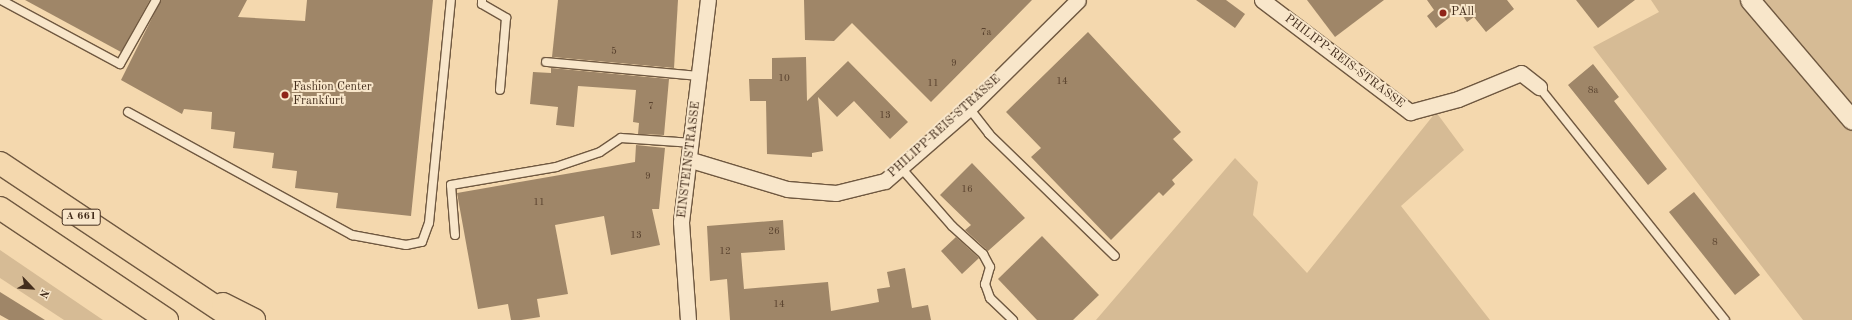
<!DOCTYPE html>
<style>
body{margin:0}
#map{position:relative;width:1852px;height:320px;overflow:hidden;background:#f4d8ae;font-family:"Old Standard TT",serif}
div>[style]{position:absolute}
.green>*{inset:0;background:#d6bb95}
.building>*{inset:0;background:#9f8668}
.roads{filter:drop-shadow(1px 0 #6f5840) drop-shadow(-1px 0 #6f5840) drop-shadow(0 1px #6f5840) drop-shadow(0 -1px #6f5840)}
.service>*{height:8px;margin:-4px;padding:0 4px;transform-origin:4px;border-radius:4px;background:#f8e6ca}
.minor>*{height:15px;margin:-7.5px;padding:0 7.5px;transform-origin:7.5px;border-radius:7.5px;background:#f8e6ca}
.tertiary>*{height:19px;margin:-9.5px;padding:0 9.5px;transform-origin:9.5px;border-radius:9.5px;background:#f8e6ca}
.motorway>*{height:22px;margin:-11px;padding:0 11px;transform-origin:11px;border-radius:11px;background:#f4d8ae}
.dots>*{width:11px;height:11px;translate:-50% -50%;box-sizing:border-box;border:2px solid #f8e6ca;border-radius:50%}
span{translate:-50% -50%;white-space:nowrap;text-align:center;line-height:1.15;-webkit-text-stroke:4px #f8e6ca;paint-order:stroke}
.number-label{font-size:10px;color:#5a432f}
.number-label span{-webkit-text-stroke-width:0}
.shield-label span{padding:1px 3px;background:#f8e6ca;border:1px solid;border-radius:3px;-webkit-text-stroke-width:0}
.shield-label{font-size:11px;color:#432d1c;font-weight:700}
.poi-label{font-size:12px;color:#432d1c}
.left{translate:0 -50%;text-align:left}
.street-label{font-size:12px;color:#432d1c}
.north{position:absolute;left:12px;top:268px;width:40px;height:40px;-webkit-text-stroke:3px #f8e6ca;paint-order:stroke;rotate:115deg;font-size:11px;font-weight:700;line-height:16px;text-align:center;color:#432d1c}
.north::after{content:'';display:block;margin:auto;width:14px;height:18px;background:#432d1c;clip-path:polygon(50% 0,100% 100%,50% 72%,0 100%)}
</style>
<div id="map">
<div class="green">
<i style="clip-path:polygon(1651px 0,1852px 0,1852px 320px,1803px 320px,1593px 47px,1659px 12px)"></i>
<i style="clip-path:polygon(1436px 112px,1464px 150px,1401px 206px,1490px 320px,1096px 320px,1235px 158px,1258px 182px,1253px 215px,1307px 273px)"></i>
<i style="clip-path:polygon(0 250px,103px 320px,64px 320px,0 278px)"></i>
</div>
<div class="building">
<i style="clip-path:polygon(25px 0,150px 0,121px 52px)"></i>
<i style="clip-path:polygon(161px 0,247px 0,238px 17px,305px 21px,307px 0,433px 0,411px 216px,336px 208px,338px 193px,295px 188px,297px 171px,272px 168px,274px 153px,233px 148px,235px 132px,211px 129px,212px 112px,184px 109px,182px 114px,121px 80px)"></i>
<i style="clip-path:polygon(558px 0,678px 0,674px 68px,552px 57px)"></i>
<i style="clip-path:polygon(804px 0,1032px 0,931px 102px,852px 23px,834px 41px,805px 40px)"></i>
<i style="clip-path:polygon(1196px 0,1226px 0,1245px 14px,1235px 28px)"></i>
<i style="clip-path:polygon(1307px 0,1384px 0,1335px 37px)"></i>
<i style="clip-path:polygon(1427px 0,1507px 0,1514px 9px,1486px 32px,1474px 17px,1467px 22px,1459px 10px,1436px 28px,1427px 16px,1434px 10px)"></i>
<i style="clip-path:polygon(1576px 0,1635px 0,1598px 28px)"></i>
<i style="clip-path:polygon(1088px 32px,1181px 132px,1173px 139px,1193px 160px,1172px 180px,1175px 184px,1163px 196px,1159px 192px,1111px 240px,1031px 157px,1041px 148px,1006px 112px)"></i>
<i style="clip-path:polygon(806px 57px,807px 101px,848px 61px,908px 122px,890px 139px,854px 101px,837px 117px,818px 97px,823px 151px,812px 153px,812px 157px,767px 154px,766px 101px,750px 101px,749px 79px,772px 79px,772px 58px)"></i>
<i style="clip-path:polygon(1593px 64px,1619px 97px,1614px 101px,1667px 169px,1648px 185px,1568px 85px)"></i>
<i style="clip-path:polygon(551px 68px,669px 79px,664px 135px,638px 134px,639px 123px,633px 122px,636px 90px,578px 86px,574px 127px,556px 125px,558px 107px,530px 104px,533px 72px,551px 73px)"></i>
<i style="clip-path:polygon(636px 145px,665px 148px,659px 209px,652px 209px,660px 245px,611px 255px,604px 216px,555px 225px,568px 294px,537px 299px,540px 317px,521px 320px,511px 320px,508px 304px,478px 309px,457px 193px,635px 162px)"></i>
<i style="clip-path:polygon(972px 163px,1025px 218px,988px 251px,965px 230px,971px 225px,940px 195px)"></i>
<i style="clip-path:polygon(1694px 192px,1760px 275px,1735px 295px,1669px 212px)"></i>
<i style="clip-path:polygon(783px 220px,785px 250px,741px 253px,744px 289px,828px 282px,831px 311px,879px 302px,877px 289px,890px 287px,887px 272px,905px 268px,912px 308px,928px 305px,931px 320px,730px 320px,727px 279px,710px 281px,707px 226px)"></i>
<i style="clip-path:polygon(1042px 236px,1099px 295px,1073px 320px,1037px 320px,998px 279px)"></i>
<i style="clip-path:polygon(956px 237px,979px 258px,962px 274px,941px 251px)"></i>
<i style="clip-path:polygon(0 292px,45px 320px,9px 320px,0 315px)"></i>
</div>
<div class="roads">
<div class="service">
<i style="left:1px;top:0;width:135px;rotate:28.3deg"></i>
<i style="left:120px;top:64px;width:73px;rotate:-60.6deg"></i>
<i style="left:482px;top:0;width:4px;rotate:90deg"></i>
<i style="left:482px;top:4px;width:28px;rotate:30deg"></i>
<i style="left:506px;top:18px;width:72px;rotate:94.8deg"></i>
<i style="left:546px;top:62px;width:155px;rotate:5.2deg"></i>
<i style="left:1539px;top:87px;width:298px;rotate:51.4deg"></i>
<i style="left:969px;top:108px;width:33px;rotate:52deg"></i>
<i style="left:989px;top:134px;width:175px;rotate:44.1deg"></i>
<i style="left:128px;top:112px;width:256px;rotate:28.8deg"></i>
<i style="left:352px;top:235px;width:55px;rotate:10.5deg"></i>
<i style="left:406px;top:245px;width:16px;rotate:-11deg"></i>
<i style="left:422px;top:242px;width:20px;rotate:-70deg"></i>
<i style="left:429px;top:223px;width:224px;rotate:-84.4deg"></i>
<i style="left:902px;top:169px;width:76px;rotate:48.7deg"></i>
<i style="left:952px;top:226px;width:42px;rotate:42.1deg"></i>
<i style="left:983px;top:254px;width:15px;rotate:62deg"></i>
<i style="left:990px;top:267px;width:18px;rotate:106deg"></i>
<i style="left:985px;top:284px;width:15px;rotate:70deg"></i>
<i style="left:990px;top:298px;width:32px;rotate:44deg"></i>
<i style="left:455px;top:235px;width:50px;rotate:-94.6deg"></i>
<i style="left:451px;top:185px;width:107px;rotate:-9.7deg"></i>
<i style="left:556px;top:167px;width:46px;rotate:-18.8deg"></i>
<i style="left:600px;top:152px;width:25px;rotate:-34deg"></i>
<i style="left:621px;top:138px;width:72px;rotate:4deg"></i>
</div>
<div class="minor">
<i style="left:1262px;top:0;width:186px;rotate:37.1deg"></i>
<i style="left:1410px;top:112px;width:50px;rotate:-15.2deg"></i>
<i style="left:1458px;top:99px;width:68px;rotate:-22.4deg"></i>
<i style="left:1521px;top:73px;width:23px;rotate:38deg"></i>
<i style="left:691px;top:160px;width:100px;rotate:16.8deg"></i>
<i style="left:787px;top:189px;width:49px;rotate:4.7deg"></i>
<i style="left:836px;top:193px;width:50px;rotate:-13.8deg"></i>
<i style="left:885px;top:181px;width:111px;rotate:-41deg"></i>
<i style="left:969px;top:108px;width:153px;rotate:-44.7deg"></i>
<i style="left:688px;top:320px;width:98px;rotate:-94.1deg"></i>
<i style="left:681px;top:222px;width:224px;rotate:-83.1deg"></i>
</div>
<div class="tertiary">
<i style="left:1750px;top:0;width:157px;rotate:49.6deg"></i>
</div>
<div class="motorway">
<i style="left:0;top:163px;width:283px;rotate:33.7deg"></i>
<i style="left:0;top:208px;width:201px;rotate:33.8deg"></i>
<i style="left:223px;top:304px;width:35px;rotate:27deg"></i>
</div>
</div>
<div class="dots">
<i style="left:1443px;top:13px;background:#8f2418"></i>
<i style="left:285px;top:95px;background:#8f2418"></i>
</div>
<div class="number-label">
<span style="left:986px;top:33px">7a</span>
<span style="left:614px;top:52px">5</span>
<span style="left:954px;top:64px">9</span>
<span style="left:784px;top:79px">10</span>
<span style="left:1062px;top:82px">14</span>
<span style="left:933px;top:84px">11</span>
<span style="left:1593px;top:91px">8a</span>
<span style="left:651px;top:107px">7</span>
<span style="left:885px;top:116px">13</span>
<span style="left:648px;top:177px">9</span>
<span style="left:967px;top:190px">16</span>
<span style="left:539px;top:203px">11</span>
<span style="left:774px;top:232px">26</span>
<span style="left:636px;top:236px">13</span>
<span style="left:1715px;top:243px">8</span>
<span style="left:725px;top:252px">12</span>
<span style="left:779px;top:305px">14</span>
</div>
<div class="shield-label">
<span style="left:81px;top:217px">A 661</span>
</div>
<div class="poi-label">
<span class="left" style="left:1451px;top:13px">PAll</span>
<span class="left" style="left:293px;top:95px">Fashion Center<br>Frankfurt</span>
</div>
<div class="street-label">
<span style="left:1344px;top:62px;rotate:37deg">PHILIPP-REIS-STRASSE</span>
<span style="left:945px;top:127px;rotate:-42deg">PHILIPP-REIS-STRASSE</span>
<span style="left:690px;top:160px;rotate:-83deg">EINSTEINSTRASSE</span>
</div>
<div class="north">N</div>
</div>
